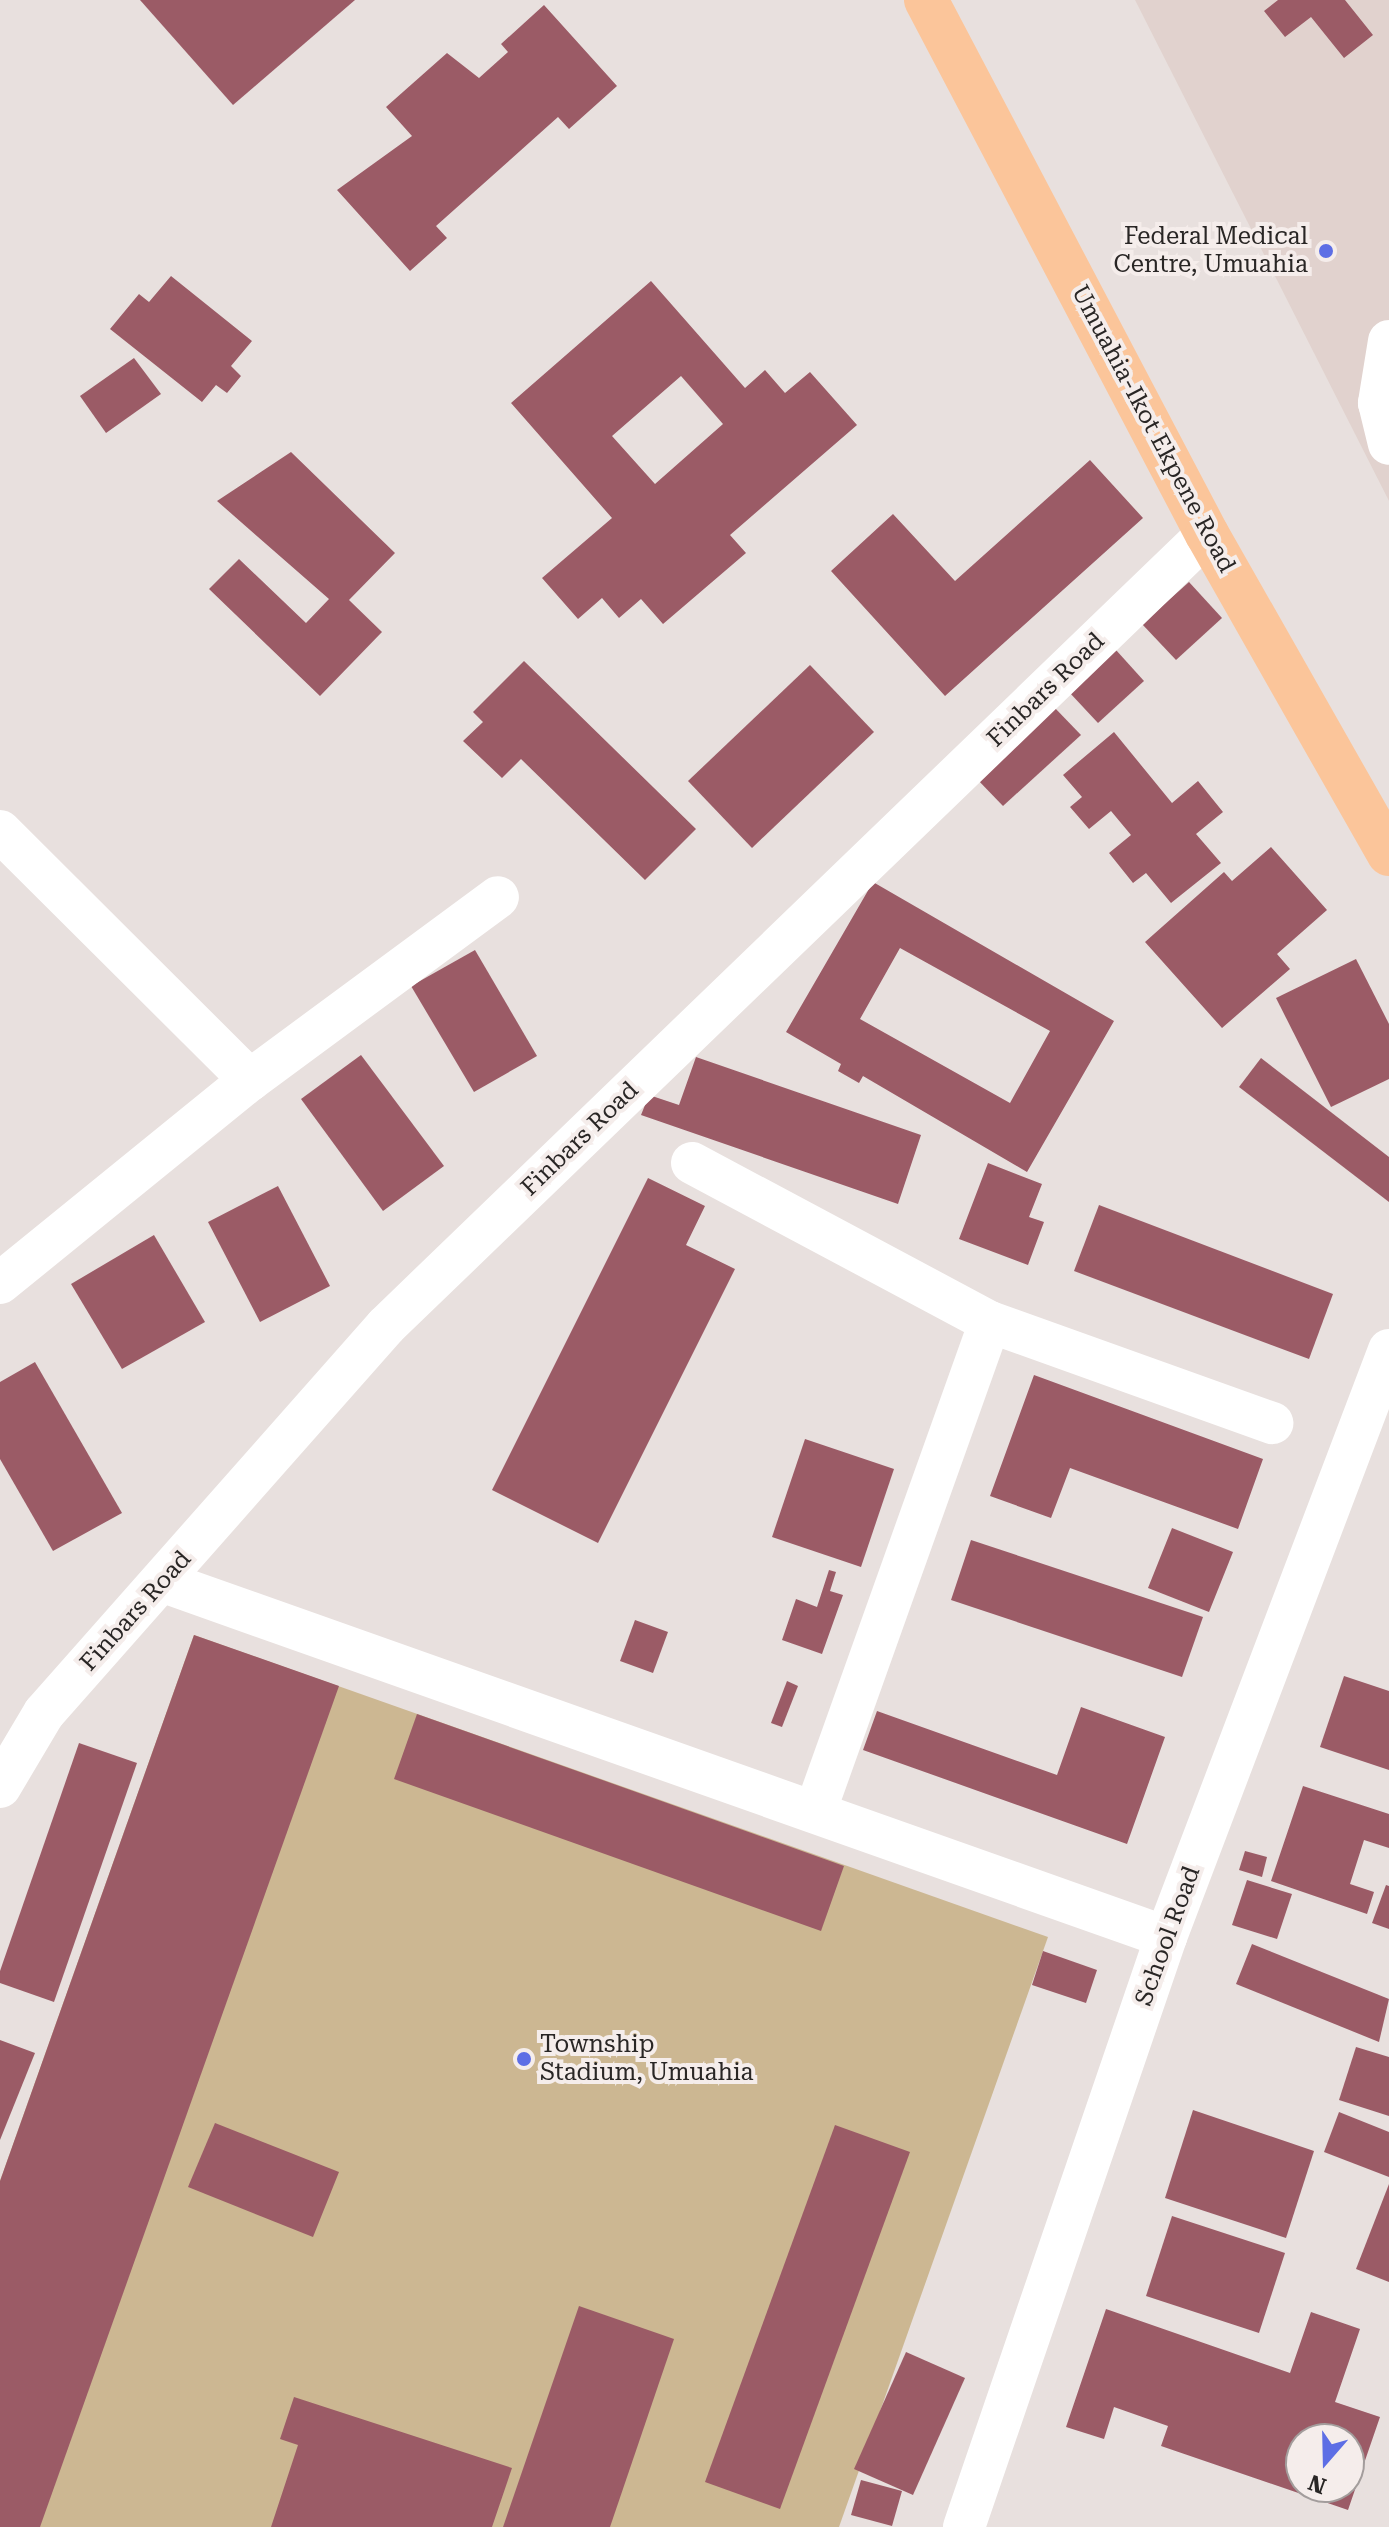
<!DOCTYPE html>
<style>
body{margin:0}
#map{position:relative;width:1389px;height:2527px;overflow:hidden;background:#e8e0de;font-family:"Roboto Serif",serif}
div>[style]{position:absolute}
.built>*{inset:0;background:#e1d2ce}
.green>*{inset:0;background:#ccb792}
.building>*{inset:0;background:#9b5b66}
.minor>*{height:42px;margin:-21px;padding:0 21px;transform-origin:21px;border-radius:21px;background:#fff}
.major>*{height:44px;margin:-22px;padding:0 22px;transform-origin:22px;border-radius:22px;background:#fbc59a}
.dots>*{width:22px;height:22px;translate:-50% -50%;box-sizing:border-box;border:4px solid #f5edeb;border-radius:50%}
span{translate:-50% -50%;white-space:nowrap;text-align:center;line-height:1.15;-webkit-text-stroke:8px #f5edeb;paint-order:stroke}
.poi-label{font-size:24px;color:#292625}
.right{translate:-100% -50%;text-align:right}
.left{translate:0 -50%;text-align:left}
.street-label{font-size:24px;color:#292625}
.north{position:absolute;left:1285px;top:2423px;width:80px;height:80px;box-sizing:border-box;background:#f5edeb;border:2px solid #a39d9c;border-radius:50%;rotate:200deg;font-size:22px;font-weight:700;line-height:32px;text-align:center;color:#292625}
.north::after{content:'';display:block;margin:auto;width:28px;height:36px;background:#5d6ee5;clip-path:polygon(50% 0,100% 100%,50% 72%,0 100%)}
</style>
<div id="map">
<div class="built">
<i style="clip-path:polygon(1135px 0,1389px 0,1389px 501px)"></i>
</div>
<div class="green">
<i style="clip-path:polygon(194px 1635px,1048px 1937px,839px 2527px,0 2527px,0 2181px)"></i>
</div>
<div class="building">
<i style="clip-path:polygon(140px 0,355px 0,233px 105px)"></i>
<i style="clip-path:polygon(1278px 0,1345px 0,1373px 35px,1344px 58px,1311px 17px,1285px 37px,1264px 11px)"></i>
<i style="clip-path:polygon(544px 5px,617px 86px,569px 129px,558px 117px,436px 226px,447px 238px,410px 271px,337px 190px,412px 136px,386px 107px,447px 53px,479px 78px,508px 52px,501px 44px)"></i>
<i style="clip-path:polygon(171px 276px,252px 341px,231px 366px,241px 376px,227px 393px,216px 385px,202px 402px,110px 329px,139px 294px,149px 302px)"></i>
<i style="clip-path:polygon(evenodd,651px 281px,745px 388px,765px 370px,785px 393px,810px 372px,857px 425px,730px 535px,746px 553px,663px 624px,641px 599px,619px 618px,602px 598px,578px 619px,542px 578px,612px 518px,511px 403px,651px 281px,681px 376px,723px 424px,655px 484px,612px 436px,681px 376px)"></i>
<i style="clip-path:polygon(134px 358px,161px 394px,106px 433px,80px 396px)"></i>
<i style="clip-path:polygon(291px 452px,395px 553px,349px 600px,382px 632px,320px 696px,209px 589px,239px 559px,306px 623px,329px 599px,217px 501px)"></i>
<i style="clip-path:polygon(1090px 460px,1143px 518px,945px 696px,831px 571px,893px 514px,955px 581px)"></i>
<i style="clip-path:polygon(1189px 582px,1222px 618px,1176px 660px,1142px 624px)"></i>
<i style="clip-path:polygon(1116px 650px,1144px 681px,1098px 723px,1069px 692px)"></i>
<i style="clip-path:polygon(524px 661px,696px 829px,645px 880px,521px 759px,502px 778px,463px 741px,483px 722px,473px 712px)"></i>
<i style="clip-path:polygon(810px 665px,874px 732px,752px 848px,688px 781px)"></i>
<i style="clip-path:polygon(1053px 706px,1081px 735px,1003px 806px,975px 777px)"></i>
<i style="clip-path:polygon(1114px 732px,1172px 803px,1198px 781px,1223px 812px,1196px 834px,1221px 863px,1171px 903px,1146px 873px,1133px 883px,1109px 853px,1131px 835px,1111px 811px,1089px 829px,1070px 807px,1082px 797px,1063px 775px)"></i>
<i style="clip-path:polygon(1271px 847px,1327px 910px,1277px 954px,1290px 969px,1222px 1028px,1145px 942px,1224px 872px,1232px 881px)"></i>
<i style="clip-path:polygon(evenodd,873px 882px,1114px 1021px,1027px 1172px,863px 1076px,859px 1083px,838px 1071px,841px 1064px,786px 1032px,873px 882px,900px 948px,1050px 1031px,1010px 1103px,860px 1019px,900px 948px)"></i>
<i style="clip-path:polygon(475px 950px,537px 1056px,474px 1092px,411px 986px)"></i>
<i style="clip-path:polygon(1356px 959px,1389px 1024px,1389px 1079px,1331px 1107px,1276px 998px)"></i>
<i style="clip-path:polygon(361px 1055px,444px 1166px,383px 1211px,301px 1099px)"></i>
<i style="clip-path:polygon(696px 1057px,921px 1135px,898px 1204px,641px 1115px,649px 1095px,679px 1105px)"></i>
<i style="clip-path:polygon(1261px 1058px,1389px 1157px,1389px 1202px,1239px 1087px)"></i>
<i style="clip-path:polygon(988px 1163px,1042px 1184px,1029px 1217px,1044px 1222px,1028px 1265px,959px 1239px)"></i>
<i style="clip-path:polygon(648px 1178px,705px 1206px,686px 1245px,735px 1269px,598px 1543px,492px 1490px)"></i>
<i style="clip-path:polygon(278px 1186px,330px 1286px,260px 1322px,208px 1222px)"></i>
<i style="clip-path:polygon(1099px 1205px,1333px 1294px,1309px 1359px,1074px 1271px)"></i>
<i style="clip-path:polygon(154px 1235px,205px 1322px,122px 1369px,71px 1284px)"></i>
<i style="clip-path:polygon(35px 1362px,122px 1513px,53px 1551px,0 1459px,0 1382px)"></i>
<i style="clip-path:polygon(1034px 1375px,1263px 1459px,1238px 1529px,1070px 1468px,1051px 1518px,990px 1496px)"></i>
<i style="clip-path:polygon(805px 1439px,894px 1469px,861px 1567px,772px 1537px)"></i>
<i style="clip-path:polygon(1172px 1528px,1233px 1552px,1209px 1612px,1148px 1588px)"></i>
<i style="clip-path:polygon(971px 1540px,1203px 1617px,1182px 1677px,951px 1600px)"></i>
<i style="clip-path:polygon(829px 1570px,836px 1572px,830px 1591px,843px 1595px,822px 1654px,782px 1640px,796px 1599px,817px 1607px)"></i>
<i style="clip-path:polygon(635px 1620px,668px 1632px,653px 1673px,620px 1661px)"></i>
<i style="clip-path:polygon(194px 1635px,339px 1686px,40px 2527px,0 2527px,0 2181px)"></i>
<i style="clip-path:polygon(1344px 1676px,1389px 1691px,1389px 1770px,1320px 1747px)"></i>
<i style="clip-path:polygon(787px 1681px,798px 1686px,782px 1727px,771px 1723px)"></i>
<i style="clip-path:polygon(1081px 1707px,1165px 1737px,1127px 1844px,863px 1750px,877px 1711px,1057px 1775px)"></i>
<i style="clip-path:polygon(417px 1714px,844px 1866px,821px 1931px,394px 1779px)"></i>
<i style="clip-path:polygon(79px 1743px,137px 1763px,54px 2002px,0 1983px,0 1971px)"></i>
<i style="clip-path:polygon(1303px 1786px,1389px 1814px,1389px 1848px,1364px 1840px,1350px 1884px,1374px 1892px,1367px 1914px,1271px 1881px)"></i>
<i style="clip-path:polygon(1245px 1851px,1267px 1857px,1262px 1877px,1239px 1870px)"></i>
<i style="clip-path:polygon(1247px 1880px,1292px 1894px,1277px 1939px,1232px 1925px)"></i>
<i style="clip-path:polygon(1386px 1885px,1389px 1886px,1389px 1929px,1372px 1923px)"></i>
<i style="clip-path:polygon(1252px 1944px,1389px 1999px,1379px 2042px,1236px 1984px)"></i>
<i style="clip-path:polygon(1043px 1951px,1097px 1970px,1086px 2003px,1032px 1985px)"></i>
<i style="clip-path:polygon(0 2040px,35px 2053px,0 2140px)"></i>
<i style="clip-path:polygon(1356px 2047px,1389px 2057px,1389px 2116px,1339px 2100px)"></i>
<i style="clip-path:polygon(1193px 2110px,1314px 2151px,1286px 2238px,1165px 2198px)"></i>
<i style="clip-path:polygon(1339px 2112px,1389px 2132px,1389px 2177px,1324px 2152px)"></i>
<i style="clip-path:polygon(215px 2123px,339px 2172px,313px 2237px,188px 2187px)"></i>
<i style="clip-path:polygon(835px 2125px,910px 2152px,780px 2509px,705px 2482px)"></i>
<i style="clip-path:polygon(1389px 2184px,1389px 2282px,1356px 2269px)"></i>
<i style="clip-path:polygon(1172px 2216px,1285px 2253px,1259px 2333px,1146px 2296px)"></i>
<i style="clip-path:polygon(579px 2306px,674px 2339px,610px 2527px,503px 2527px)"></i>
<i style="clip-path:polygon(evenodd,1106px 2309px,1290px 2373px,1311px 2312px,1360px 2329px,1335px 2402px,1380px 2417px,1348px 2510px,1161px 2446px,1168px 2426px,1114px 2407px,1104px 2439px,1066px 2427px,1106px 2309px,1301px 2439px,1349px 2439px,1349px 2487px,1301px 2487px,1301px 2439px)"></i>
<i style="clip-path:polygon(906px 2352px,965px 2378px,913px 2495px,854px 2469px)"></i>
<i style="clip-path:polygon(294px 2397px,512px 2468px,492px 2527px,271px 2527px,298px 2445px,280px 2439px)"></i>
<i style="clip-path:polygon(861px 2480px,902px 2491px,892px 2526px,851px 2515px)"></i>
</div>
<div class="minor">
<i style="left:1389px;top:341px;width:63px;rotate:99.2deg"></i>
<i style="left:1379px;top:403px;width:42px;rotate:76.3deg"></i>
<i style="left:0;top:831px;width:353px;rotate:44.9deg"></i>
<i style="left:692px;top:1163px;width:338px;rotate:28.1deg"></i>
<i style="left:990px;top:1322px;width:300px;rotate:19.7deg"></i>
<i style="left:0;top:1283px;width:322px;rotate:-39.1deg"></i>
<i style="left:250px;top:1080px;width:308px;rotate:-36.4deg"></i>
<i style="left:164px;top:1582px;width:1063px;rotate:19.51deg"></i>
<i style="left:0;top:1787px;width:86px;rotate:-59.3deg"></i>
<i style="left:44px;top:1713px;width:516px;rotate:-48.53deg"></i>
<i style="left:386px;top:1326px;width:1141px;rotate:-43.97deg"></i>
<i style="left:815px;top:1812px;width:520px;rotate:-70.35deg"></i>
<i style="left:964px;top:2527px;width:624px;rotate:-71.1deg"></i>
<i style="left:1166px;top:1937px;width:628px;rotate:-69.2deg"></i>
</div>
<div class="major">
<i style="left:926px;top:0;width:603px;rotate:62.25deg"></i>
<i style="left:1207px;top:534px;width:368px;rotate:60.4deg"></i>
</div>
<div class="dots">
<i style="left:1326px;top:251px;background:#5d6ee5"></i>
<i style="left:524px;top:2059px;background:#5d6ee5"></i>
</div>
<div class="poi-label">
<span class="right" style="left:1308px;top:251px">Federal Medical<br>Centre, Umuahia</span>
<span class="left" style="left:540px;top:2059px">Township<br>Stadium, Umuahia</span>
</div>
<div class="street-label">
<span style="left:1153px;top:429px;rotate:62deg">Umuahia-Ikot Ekpene Road</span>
<span style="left:1046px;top:690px;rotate:-44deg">Finbars Road</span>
<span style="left:580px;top:1139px;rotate:-44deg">Finbars Road</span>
<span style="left:136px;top:1611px;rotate:-48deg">Finbars Road</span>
<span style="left:1168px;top:1936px;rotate:-70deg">School Road</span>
</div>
<div class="north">N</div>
</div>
